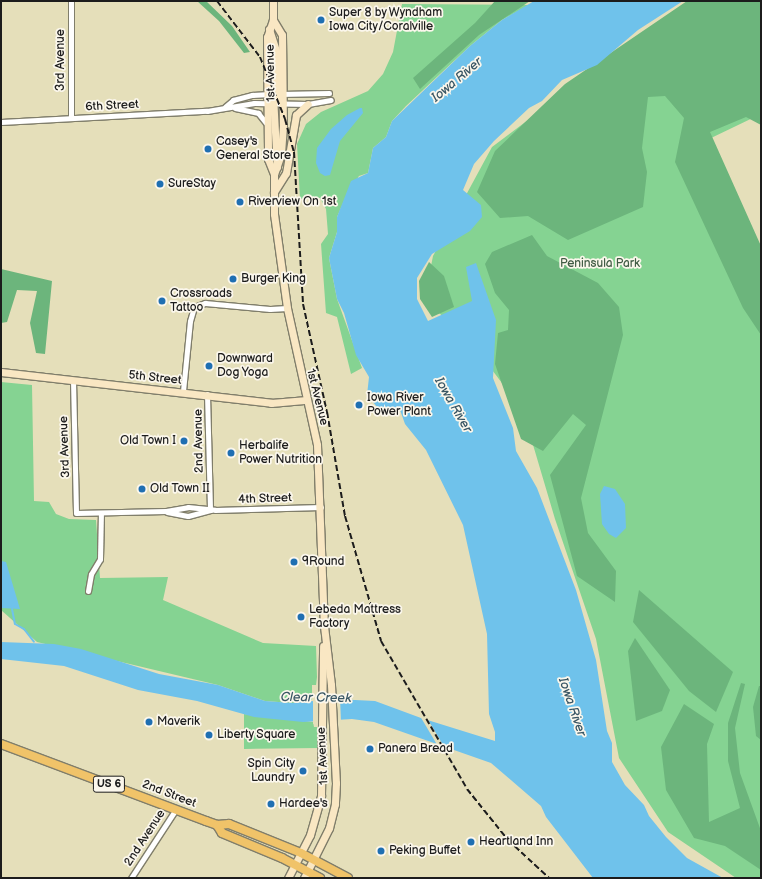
<!DOCTYPE html>
<style>
body{margin:0}
#map{position:relative;width:762px;height:879px;overflow:hidden;background:#e5dfba;font-family:"Balsamiq Sans",sans-serif}
div>[style]{position:absolute}
.green>*{inset:0;background:#85d392}
.forest>*{inset:0;background:#6cb57c}
.water>*{inset:0;background:#6fc2eb}
.pier>*{inset:0;background:#e5dfba}
.stream>*{height:2px;margin:-1px;padding:0 1px;transform-origin:1px;border-radius:1px;background:#6fc2eb}
.roads{filter:drop-shadow(1px 0 #807e6b) drop-shadow(-1px 0 #807e6b) drop-shadow(0 1px #807e6b) drop-shadow(0 -1px #807e6b)}
.street>*{height:5px;margin:-2.5px;padding:0 2.5px;transform-origin:2.5px;border-radius:2.5px;background:#fff}
.secondary>*{height:7px;margin:-3.5px;padding:0 3.5px;transform-origin:3.5px;border-radius:3.5px;background:#f9e7c3}
.primary>*{height:8px;margin:-4px;padding:0 4px;transform-origin:4px;border-radius:4px;background:#f0c369}
.rail>*{height:2px;margin-top:-1px;transform-origin:0;background:repeating-linear-gradient(90deg,#1c1c1c 0 6px,transparent 0 9px)}
.dots>*{width:11px;height:11px;translate:-50% -50%;box-sizing:border-box;border:2px solid #fbf7ec;border-radius:50%}
span{translate:-50% -50%;white-space:nowrap;text-align:center;line-height:1.15;-webkit-text-stroke:3.5px #fbf7ec;paint-order:stroke}
.shield-label span{padding:1px 3px;background:#fbf7ec;border:1px solid;border-radius:3px;-webkit-text-stroke-width:0}
.shield-label{font-size:11px;color:#1c1c1c;font-weight:700}
.poi-label{font-size:12px;color:#1c1c1c}
.left{translate:0 -50%;text-align:left}
.right{translate:-100% -50%;text-align:right}
.street-label{font-size:12px;color:#1c1c1c}
.park-label{font-size:12px;color:#415c45}
.water-label{font-size:13px;color:#395664;font-style:italic}
.frame{position:absolute;inset:0;border:2px solid #1c1c1c;pointer-events:none}
</style>
<div id="map">
<div class="green">
<i style="clip-path:polygon(761px 1px,761px 114px,709px 139px,761px 253px,761px 878px,736px 878px,668px 832px,619px 758px,596px 639px,555px 519px,523px 411px,465px 334px,424px 301px,433px 256px,492px 147px,580px 81px)"></i>
<i style="clip-path:polygon(402px 4px,529px 5px,502px 20px,470px 46px,406px 106px,392px 121px,386px 137px,373px 148px,368px 173px,359px 176px,347px 194px,337px 217px,337px 232px,329px 258px,337px 299px,362px 368px,351px 374px,337px 317px,326px 313px,321px 244px,328px 234px,326px 209px,320px 198px,300px 199px,297px 144px,306px 124px,321px 112px,368px 91px,383px 74px,393px 52px)"></i>
<i style="clip-path:polygon(1px 382px,32px 385px,34px 501px,49px 502px,56px 514px,69px 519px,96px 520px,100px 578px,168px 577px,163px 600px,263px 643px,316px 646px,317px 677px,316px 685px,312px 685px,312px 700px,292px 703px,265px 701px,218px 685px,37px 642px,1px 610px)"></i>
<i style="clip-path:polygon(244px 714px,313px 722px,314px 727px,317px 727px,318px 748px,244px 749px)"></i>
</div>
<div class="forest">
<i style="clip-path:polygon(197px 1px,206px 1px,232px 26px,250px 52px,244px 53px,219px 21px)"></i>
<i style="clip-path:polygon(495px 1px,530px 1px,479px 35px,420px 89px,413px 78px,475px 23px)"></i>
<i style="clip-path:polygon(687px 1px,761px 1px,761px 125px,746px 117px,710px 132px,761px 246px,761px 335px,743px 308px,675px 162px,684px 118px,665px 96px,648px 97px,642px 148px,647px 172px,643px 207px,568px 240px,528px 216px,500px 218px,477px 192px,495px 151px,565px 84px)"></i>
<i style="clip-path:polygon(532px 235px,547px 256px,598px 283px,619px 307px,623px 335px,581px 498px,588px 533px,616px 571px,615px 602px,577px 576px,550px 475px,586px 425px,573px 414px,543px 451px,521px 439px,495px 364px,498px 333px,508px 330px,509px 310px,495px 293px,485px 264px,492px 252px)"></i>
<i style="clip-path:polygon(429px 262px,444px 276px,454px 307px,432px 317px,420px 299px,419px 281px)"></i>
<i style="clip-path:polygon(1px 269px,52px 281px,45px 354px,36px 353px,30px 323px,37px 291px,17px 290px,7px 322px,1px 323px)"></i>
<i style="clip-path:polygon(639px 590px,733px 672px,716px 712px,689px 691px,633px 622px)"></i>
<i style="clip-path:polygon(635px 638px,670px 690px,662px 711px,636px 721px,628px 651px)"></i>
<i style="clip-path:polygon(741px 683px,745px 684px,735px 728px,740px 773px,761px 831px,761px 870px,725px 846px,694px 838px,666px 790px,661px 747px,684px 704px,714px 724px,707px 744px,709px 822px,740px 808px,728px 761px,728px 723px)"></i>
<i style="clip-path:polygon(759px 686px,761px 686px,761px 740px,756px 736px,753px 707px)"></i>
</div>
<div class="water">
<i style="clip-path:polygon(534px 1px,683px 1px,638px 30px,597px 65px,562px 80px,542px 101px,529px 108px,494px 141px,474px 164px,463px 190px,481px 205px,482px 217px,470px 231px,432px 254px,417px 278px,417px 299px,428px 321px,472px 301px,466px 267px,476px 263px,496px 320px,493px 378px,513px 428px,516px 451px,537px 488px,576px 590px,596px 660px,607px 731px,612px 743px,612px 762px,625px 785px,644px 805px,649px 816px,666px 837px,687px 858px,723px 878px,593px 878px,546px 817px,541px 806px,491px 763px,374px 722px,352px 719px,303px 722px,254px 717px,197px 701px,138px 690px,64px 666px,1px 659px,1px 642px,54px 644px,81px 649px,159px 674px,218px 685px,265px 701px,292px 703px,335px 699px,375px 701px,421px 718px,495px 741px,495px 732px,489px 714px,487px 634px,463px 525px,426px 450px,405px 424px,400px 410px,392px 409px,383px 414px,367px 395px,369px 377px,356px 355px,344px 313px,337px 299px,329px 258px,337px 232px,337px 217px,351px 181px,368px 173px,373px 148px,386px 137px,392px 121px,470px 46px,502px 20px)"></i>
<i style="clip-path:polygon(360px 108px,362px 108px,363px 113px,340px 141px,330px 175px,325px 176px,320px 173px,316px 163px,317px 148px,331px 129px,347px 115px)"></i>
<i style="clip-path:polygon(604px 486px,615px 489px,625px 504px,626px 528px,616px 538px,609px 534px,602px 524px,600px 494px)"></i>
<i style="clip-path:polygon(1px 561px,6px 562px,20px 609px,1px 608px)"></i>
</div>
<div class="pier">
<i style="clip-path:polygon(340px 697px,341px 722px,313px 724px,313px 698px)"></i>
<i style="clip-path:polygon(420px 716px,427px 718px,446px 750px,439px 748px)"></i>
</div>
<div class="stream">
<i style="left:12px;top:609px;width:15px;rotate:79deg"></i>
<i style="left:15px;top:624px;width:10px;rotate:29deg"></i>
<i style="left:24px;top:629px;width:16px;rotate:52deg"></i>
</div>
<div class="roads">
<div class="street">
<i style="left:71px;top:1px;width:117px;rotate:90deg"></i>
<i style="left:280px;top:94px;width:49px;rotate:-1.2deg"></i>
<i style="left:225px;top:107px;width:11px;rotate:-41deg"></i>
<i style="left:233px;top:100px;width:20px;rotate:-15deg"></i>
<i style="left:252px;top:95px;width:18px;rotate:-3deg"></i>
<i style="left:235px;top:108px;width:24px;rotate:12deg"></i>
<i style="left:258px;top:113px;width:14px;rotate:51deg"></i>
<i style="left:1px;top:122px;width:206px;rotate:-3.1deg"></i>
<i style="left:207px;top:111px;width:48px;rotate:-9.7deg"></i>
<i style="left:254px;top:103px;width:54px;rotate:1.1deg"></i>
<i style="left:308px;top:104px;width:23px;rotate:-10deg"></i>
<i style="left:73px;top:380px;width:133px;rotate:88.7deg"></i>
<i style="left:76px;top:513px;width:90px;rotate:-1.3deg"></i>
<i style="left:166px;top:511px;width:22px;rotate:-10deg"></i>
<i style="left:188px;top:507px;width:27px;rotate:6deg"></i>
<i style="left:215px;top:510px;width:106px;rotate:-1.6deg"></i>
<i style="left:183px;top:391px;width:70px;rotate:-84.3deg"></i>
<i style="left:190px;top:321px;width:15px;rotate:-74deg"></i>
<i style="left:194px;top:307px;width:12px;rotate:-20deg"></i>
<i style="left:205px;top:303px;width:65px;rotate:5.3deg"></i>
<i style="left:270px;top:309px;width:17px;rotate:-3deg"></i>
<i style="left:207px;top:394px;width:116px;rotate:88.5deg"></i>
<i style="left:167px;top:512px;width:21px;rotate:11deg"></i>
<i style="left:188px;top:516px;width:23px;rotate:-15deg"></i>
<i style="left:88px;top:591px;width:17px;rotate:-80deg"></i>
<i style="left:91px;top:574px;width:17px;rotate:-59deg"></i>
<i style="left:100px;top:559px;width:46px;rotate:-88.8deg"></i>
<i style="left:131px;top:878px;width:82px;rotate:-56.9deg"></i>
</div>
<div class="secondary">
<i style="left:273px;top:1px;width:19px;rotate:90deg"></i>
<i style="left:273px;top:20px;width:18px;rotate:109deg"></i>
<i style="left:267px;top:37px;width:122px;rotate:89.5deg"></i>
<i style="left:268px;top:159px;width:16px;rotate:68deg"></i>
<i style="left:274px;top:174px;width:40px;rotate:90deg"></i>
<i style="left:274px;top:214px;width:95px;rotate:82.1deg"></i>
<i style="left:287px;top:308px;width:140px;rotate:77.6deg"></i>
<i style="left:317px;top:445px;width:181px;rotate:87.8deg"></i>
<i style="left:324px;top:626px;width:59px;rotate:83.2deg"></i>
<i style="left:331px;top:685px;width:98px;rotate:87.1deg"></i>
<i style="left:336px;top:783px;width:21px;rotate:93deg"></i>
<i style="left:335px;top:804px;width:25px;rotate:104deg"></i>
<i style="left:329px;top:828px;width:56px;rotate:116.6deg"></i>
<i style="left:273px;top:20px;width:17px;rotate:59deg"></i>
<i style="left:282px;top:35px;width:90px;rotate:89.4deg"></i>
<i style="left:283px;top:125px;width:29px;rotate:94deg"></i>
<i style="left:281px;top:154px;width:21px;rotate:109deg"></i>
<i style="left:269px;top:29px;width:23px;rotate:72deg"></i>
<i style="left:276px;top:51px;width:46px;rotate:90deg"></i>
<i style="left:276px;top:97px;width:9px;rotate:41deg"></i>
<i style="left:273px;top:96px;width:71px;rotate:86.8deg"></i>
<i style="left:274px;top:192px;width:22px;rotate:-58deg"></i>
<i style="left:286px;top:173px;width:59px;rotate:-80.2deg"></i>
<i style="left:296px;top:115px;width:16px;rotate:-43deg"></i>
<i style="left:1px;top:372px;width:272px;rotate:6.5deg"></i>
<i style="left:271px;top:403px;width:36px;rotate:-5deg"></i>
<i style="left:288px;top:878px;width:48px;rotate:-62.9deg"></i>
<i style="left:310px;top:835px;width:41px;rotate:-74.2deg"></i>
<i style="left:321px;top:796px;width:150px;rotate:-89.2deg"></i>
</div>
<div class="primary">
<i style="left:1px;top:744px;width:219px;rotate:20.6deg"></i>
<i style="left:206px;top:821px;width:12px;rotate:20deg"></i>
<i style="left:217px;top:825px;width:12px;rotate:-5deg"></i>
<i style="left:229px;top:824px;width:78px;rotate:21.9deg"></i>
<i style="left:301px;top:853px;width:53px;rotate:28deg"></i>
<i style="left:217px;top:825px;width:9px;rotate:58deg"></i>
<i style="left:222px;top:833px;width:65px;rotate:22.6deg"></i>
<i style="left:282px;top:858px;width:43px;rotate:27.8deg"></i>
</div>
</div>
<div class="rail">
<i style="left:217px;top:1px;width:71px;rotate:52.5deg"></i>
<i style="left:260px;top:57px;width:67px;rotate:68deg"></i>
<i style="left:285px;top:119px;width:34px;rotate:75deg"></i>
<i style="left:294px;top:152px;width:152px;rotate:86.6deg"></i>
<i style="left:303px;top:304px;width:111px;rotate:77.5deg"></i>
<i style="left:327px;top:412px;width:106px;rotate:80.2deg"></i>
<i style="left:345px;top:516px;width:130px;rotate:73.9deg"></i>
<i style="left:381px;top:641px;width:171px;rotate:59.8deg"></i>
<i style="left:467px;top:789px;width:65px;rotate:51.2deg"></i>
<i style="left:508px;top:840px;width:56px;rotate:42.8deg"></i>
</div>
<div class="dots">
<i style="left:321px;top:20px;background:#1f6fb2"></i>
<i style="left:208px;top:149px;background:#1f6fb2"></i>
<i style="left:160px;top:184px;background:#1f6fb2"></i>
<i style="left:240px;top:202px;background:#1f6fb2"></i>
<i style="left:233px;top:279px;background:#1f6fb2"></i>
<i style="left:162px;top:301px;background:#1f6fb2"></i>
<i style="left:209px;top:366px;background:#1f6fb2"></i>
<i style="left:359px;top:405px;background:#1f6fb2"></i>
<i style="left:184px;top:441px;background:#1f6fb2"></i>
<i style="left:231px;top:453px;background:#1f6fb2"></i>
<i style="left:142px;top:489px;background:#1f6fb2"></i>
<i style="left:294px;top:562px;background:#1f6fb2"></i>
<i style="left:301px;top:617px;background:#1f6fb2"></i>
<i style="left:149px;top:722px;background:#1f6fb2"></i>
<i style="left:209px;top:735px;background:#1f6fb2"></i>
<i style="left:370px;top:749px;background:#1f6fb2"></i>
<i style="left:303px;top:771px;background:#1f6fb2"></i>
<i style="left:271px;top:804px;background:#1f6fb2"></i>
<i style="left:471px;top:842px;background:#1f6fb2"></i>
<i style="left:381px;top:851px;background:#1f6fb2"></i>
</div>
<div class="shield-label">
<span style="left:109px;top:784px">US 6</span>
</div>
<div class="poi-label">
<span class="left" style="left:329px;top:20px">Super 8 by Wyndham<br>Iowa City/Coralville</span>
<span class="left" style="left:216px;top:149px">Casey's<br>General Store</span>
<span class="left" style="left:168px;top:184px">SureStay</span>
<span class="left" style="left:248px;top:202px">Riverview On 1st</span>
<span class="left" style="left:241px;top:279px">Burger King</span>
<span class="left" style="left:170px;top:301px">Crossroads<br>Tattoo</span>
<span class="left" style="left:217px;top:366px">Downward<br>Dog Yoga</span>
<span class="left" style="left:367px;top:405px">Iowa River<br>Power Plant</span>
<span class="right" style="left:176px;top:441px">Old Town I</span>
<span class="left" style="left:239px;top:453px">Herbalife<br>Power Nutrition</span>
<span class="left" style="left:150px;top:489px">Old Town II</span>
<span class="left" style="left:302px;top:562px">9Round</span>
<span class="left" style="left:309px;top:617px">Lebeda Mattress<br>Factory</span>
<span class="left" style="left:157px;top:722px">Maverik</span>
<span class="left" style="left:217px;top:735px">Liberty Square</span>
<span class="left" style="left:378px;top:749px">Panera Bread</span>
<span class="right" style="left:295px;top:771px">Spin City<br>Laundry</span>
<span class="left" style="left:279px;top:804px">Hardee's</span>
<span class="left" style="left:479px;top:842px">Heartland Inn</span>
<span class="left" style="left:389px;top:851px">Peking Buffet</span>
</div>
<div class="street-label">
<span style="left:61px;top:60px;rotate:-90deg">3rd Avenue</span>
<span style="left:271px;top:73px;rotate:-91deg">1st Avenue</span>
<span style="left:112px;top:106px;rotate:-3deg">6th Street</span>
<span style="left:155px;top:378px;rotate:6deg">5th Street</span>
<span style="left:317px;top:397px;rotate:76deg">1st Avenue</span>
<span style="left:199px;top:441px;rotate:-91deg">2nd Avenue</span>
<span style="left:65px;top:447px;rotate:-92deg">3rd Avenue</span>
<span style="left:265px;top:499px;rotate:-2deg">4th Street</span>
<span style="left:323px;top:756px;rotate:-93deg">1st Avenue</span>
<span style="left:169px;top:794px;rotate:21deg">2nd Street</span>
<span style="left:145px;top:838px;rotate:-57deg">2nd Avenue</span>
</div>
<div class="park-label">
<span style="left:600px;top:264px">Peninsula Park</span>
</div>
<div class="water-label">
<span style="left:457px;top:80px;rotate:-40deg">Iowa River</span>
<span style="left:453px;top:405px;rotate:60deg">Iowa River</span>
<span style="left:316px;top:698px;rotate:1deg">Clear Creek</span>
<span style="left:572px;top:707px;rotate:71deg">Iowa River</span>
</div>
<div class="frame"></div>
</div>
